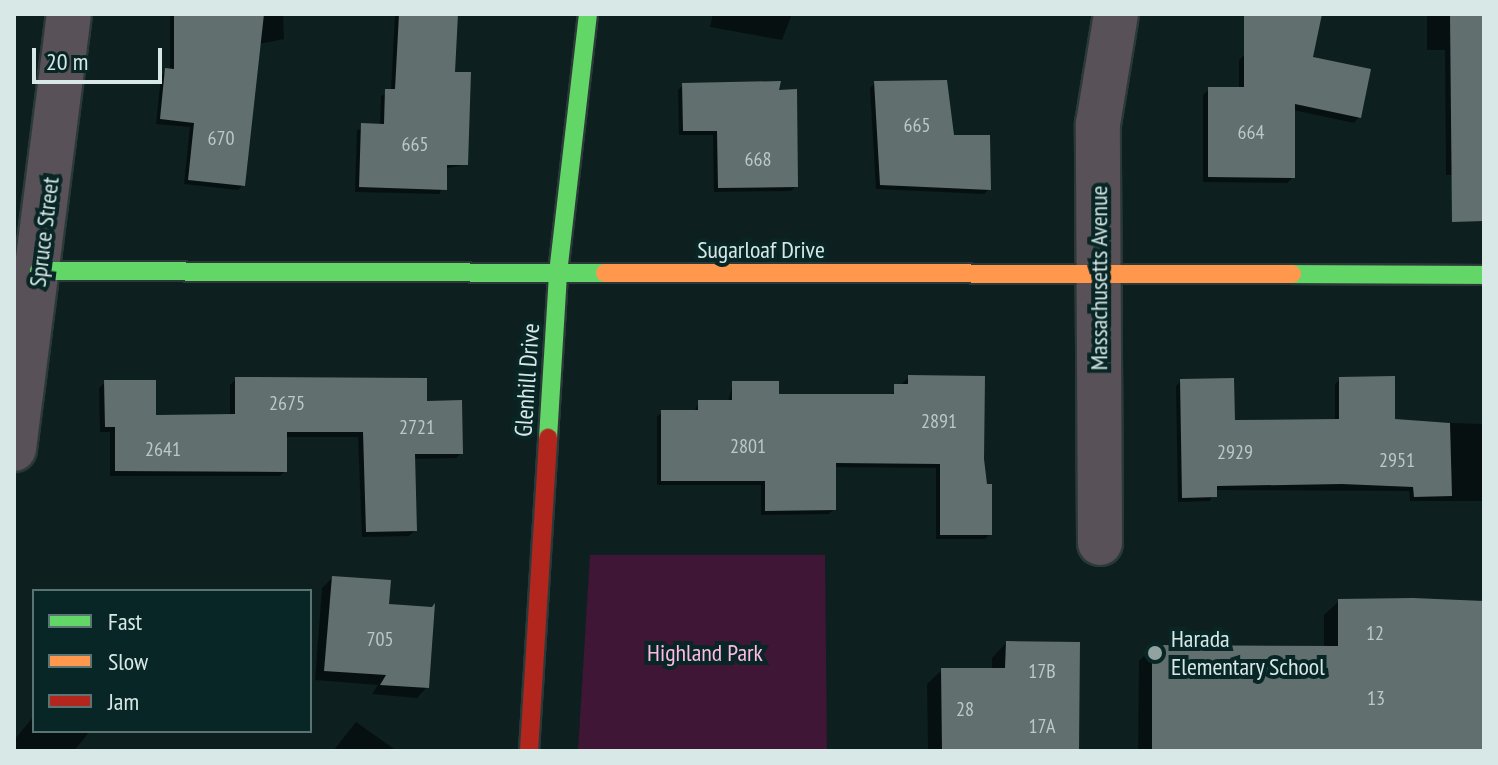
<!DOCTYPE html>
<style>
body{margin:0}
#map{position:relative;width:1498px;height:765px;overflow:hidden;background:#0e1f1f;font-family:"PT Sans Narrow",sans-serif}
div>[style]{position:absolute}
.green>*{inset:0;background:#3f1635}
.shadow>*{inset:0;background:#0007}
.building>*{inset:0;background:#616f6f}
.roads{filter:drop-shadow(2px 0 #2c3939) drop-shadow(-2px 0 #2c3939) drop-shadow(0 2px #2c3939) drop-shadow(0 -2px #2c3939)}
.street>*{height:44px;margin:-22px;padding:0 22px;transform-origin:22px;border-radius:22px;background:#595158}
.fast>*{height:18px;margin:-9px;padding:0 9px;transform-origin:9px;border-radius:9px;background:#63d668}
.slow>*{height:18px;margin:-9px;padding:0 9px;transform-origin:9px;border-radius:9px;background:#ff974d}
.jam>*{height:18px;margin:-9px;padding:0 9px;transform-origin:9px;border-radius:9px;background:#b3261e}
.dots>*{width:22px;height:22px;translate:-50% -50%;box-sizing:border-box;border:4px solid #072625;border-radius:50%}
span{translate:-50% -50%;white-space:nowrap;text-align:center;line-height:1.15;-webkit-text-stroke:8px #072625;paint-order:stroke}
.number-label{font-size:20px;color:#bacac9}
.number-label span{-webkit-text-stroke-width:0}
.street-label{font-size:24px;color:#d7e8e7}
.poi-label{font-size:24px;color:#d7e8e7}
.left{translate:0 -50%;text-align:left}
.park-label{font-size:24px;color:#ffbbe5}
.frame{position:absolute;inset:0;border:16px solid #d7e8e7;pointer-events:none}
.legend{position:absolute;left:32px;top:589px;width:280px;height:144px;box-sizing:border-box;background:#072625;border:2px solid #5a7473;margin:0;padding:10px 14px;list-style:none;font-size:24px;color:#d7e8e7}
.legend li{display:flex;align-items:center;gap:16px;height:40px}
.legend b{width:40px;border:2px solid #5a7473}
.scale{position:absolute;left:32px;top:48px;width:130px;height:36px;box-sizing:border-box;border:4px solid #d7e8e7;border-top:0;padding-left:10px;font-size:24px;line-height:28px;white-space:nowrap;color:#d7e8e7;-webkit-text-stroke:6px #072625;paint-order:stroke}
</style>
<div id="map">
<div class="green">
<i style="clip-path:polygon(590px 555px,825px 555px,827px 751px,578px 751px)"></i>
</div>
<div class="shadow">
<i style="clip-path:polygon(170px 14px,283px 14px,284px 39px,259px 44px,243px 185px,238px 190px,184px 184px,190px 127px,156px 124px,161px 75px,170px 71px)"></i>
<i style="clip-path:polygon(395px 14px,456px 14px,453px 74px,466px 164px,445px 169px,440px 194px,355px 192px,357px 130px,380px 125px,381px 96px,391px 91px)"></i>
<i style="clip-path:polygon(713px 14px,792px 14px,782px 40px,710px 27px)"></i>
<i style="clip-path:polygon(1253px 14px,1320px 14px,1311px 58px,1359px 117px,1354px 123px,1293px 110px,1293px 177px,1287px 183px,1203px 182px,1203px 95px,1209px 89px,1239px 89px,1239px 60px,1246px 53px)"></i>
<i style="clip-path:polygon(1427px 14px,1482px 14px,1484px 174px,1446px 175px,1445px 50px,1427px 50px)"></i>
<i style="clip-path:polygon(875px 83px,952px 137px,989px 189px,984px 194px,876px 189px,870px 88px)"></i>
<i style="clip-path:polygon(683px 85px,776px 92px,796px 186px,791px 191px,714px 192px,713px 135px,679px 135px,678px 90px)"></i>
<i style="clip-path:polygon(909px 377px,982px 459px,990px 534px,985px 539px,936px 539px,936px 468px,834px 467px,834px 509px,829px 514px,761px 515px,761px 485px,657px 485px,657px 417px,662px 412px,694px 412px,699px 402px,728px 402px,733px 383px,777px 396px,890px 396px)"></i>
<i style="clip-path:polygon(236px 379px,425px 403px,461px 453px,456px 458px,413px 459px,415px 530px,409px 536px,362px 537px,358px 437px,285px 437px,285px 471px,280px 476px,110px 476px,110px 432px,100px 432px,99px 388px,105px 382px,154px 417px,230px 416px,230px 385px)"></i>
<i style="clip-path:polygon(1340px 379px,1393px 421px,1484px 424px,1484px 501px,1410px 501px,1409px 491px,1215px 490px,1210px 501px,1178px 502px,1176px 386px,1181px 381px,1233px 422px,1335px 421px,1335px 384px)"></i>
<i style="clip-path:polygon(332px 578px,387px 606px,427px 687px,417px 698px,372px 694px,378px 685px,315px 680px,322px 588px)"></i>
<i style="clip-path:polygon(1339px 601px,1484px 602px,1484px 751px,1138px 751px,1139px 661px,1153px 647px,1324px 648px,1324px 615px)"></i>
<i style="clip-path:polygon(1006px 643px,1077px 751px,928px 751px,927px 684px,942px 670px,992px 670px,992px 658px)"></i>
<i style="clip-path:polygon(34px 716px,34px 731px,90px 731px,74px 751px,14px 751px,14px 740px)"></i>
<i style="clip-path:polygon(356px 722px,397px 751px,333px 751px)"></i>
</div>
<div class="building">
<i style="clip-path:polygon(174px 14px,264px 14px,245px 186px,188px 180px,194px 123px,160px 119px,165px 68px,174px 69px)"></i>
<i style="clip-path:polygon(399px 14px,458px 14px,455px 72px,471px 72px,468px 165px,447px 165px,447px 190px,359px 187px,361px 123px,384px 124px,385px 89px,395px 89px)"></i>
<i style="clip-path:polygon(1244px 14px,1322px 14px,1313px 57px,1371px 69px,1361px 118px,1295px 104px,1295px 178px,1208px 177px,1208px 87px,1244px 87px)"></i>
<i style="clip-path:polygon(1450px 14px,1484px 14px,1484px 221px,1452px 222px)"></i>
<i style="clip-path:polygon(947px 80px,954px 135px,990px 135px,991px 190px,880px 185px,874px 81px)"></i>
<i style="clip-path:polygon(781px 81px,779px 90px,797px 89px,798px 187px,718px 188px,717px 131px,683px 131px,682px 83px)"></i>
<i style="clip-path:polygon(908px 375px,985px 376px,984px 459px,987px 484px,992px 484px,992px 535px,940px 535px,940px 464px,836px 463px,836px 510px,765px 511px,765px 481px,661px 481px,661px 410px,698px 410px,698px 400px,732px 400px,732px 381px,779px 381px,779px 394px,894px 394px,894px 384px,908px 384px)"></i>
<i style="clip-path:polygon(1395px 376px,1395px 419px,1450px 423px,1452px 496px,1414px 497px,1413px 487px,1342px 484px,1217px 486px,1217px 497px,1182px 498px,1180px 379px,1234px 378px,1235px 420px,1339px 419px,1339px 377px)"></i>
<i style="clip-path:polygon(235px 377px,427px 378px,427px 401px,462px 400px,463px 454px,415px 454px,417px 531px,366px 532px,363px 432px,287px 432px,287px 472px,115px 471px,115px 427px,105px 427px,104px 380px,156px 380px,156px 415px,235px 414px)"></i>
<i style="clip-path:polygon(332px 576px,391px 580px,389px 604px,432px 607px,435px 603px,429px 688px,380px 685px,386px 675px,324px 671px)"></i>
<i style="clip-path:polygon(1413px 598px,1484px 601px,1484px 751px,1152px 751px,1152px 645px,1338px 646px,1338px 599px)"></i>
<i style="clip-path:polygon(1006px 641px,1080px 642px,1079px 751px,942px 751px,941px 668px,1005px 668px)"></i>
</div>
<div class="roads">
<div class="street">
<i style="left:14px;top:449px;width:438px;rotate:-82.8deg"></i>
<i style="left:1100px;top:543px;width:419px;rotate:-90.3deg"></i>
<i style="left:1098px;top:124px;width:111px;rotate:-80.7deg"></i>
</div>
<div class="fast">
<i style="left:39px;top:271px;width:566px;rotate:0.2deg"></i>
<i style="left:1292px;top:274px;width:192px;rotate:0.3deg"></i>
<i style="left:548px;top:438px;width:165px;rotate:-86.5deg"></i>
<i style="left:558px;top:273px;width:261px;rotate:-83.4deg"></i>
</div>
<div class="slow">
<i style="left:605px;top:273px;width:687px;rotate:0.08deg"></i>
</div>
<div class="jam">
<i style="left:529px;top:751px;width:314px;rotate:-86.5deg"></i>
</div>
</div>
<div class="dots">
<i style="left:1155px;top:653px;background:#91a2a1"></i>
</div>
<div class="number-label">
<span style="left:917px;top:125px">665</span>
<span style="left:1251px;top:132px">664</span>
<span style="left:221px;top:138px">670</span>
<span style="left:415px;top:144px">665</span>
<span style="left:758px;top:159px">668</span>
<span style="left:287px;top:403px">2675</span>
<span style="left:939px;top:421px">2891</span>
<span style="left:417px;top:427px">2721</span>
<span style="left:748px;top:446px">2801</span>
<span style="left:163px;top:449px">2641</span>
<span style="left:1235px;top:452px">2929</span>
<span style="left:1397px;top:460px">2951</span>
<span style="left:1375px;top:633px">12</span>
<span style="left:380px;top:639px">705</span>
<span style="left:1042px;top:671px">17B</span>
<span style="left:1376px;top:698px">13</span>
<span style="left:965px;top:709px">28</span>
<span style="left:1042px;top:726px">17A</span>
</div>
<div class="street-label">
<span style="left:44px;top:232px;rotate:-83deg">Spruce Street</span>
<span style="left:761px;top:250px">Sugarloaf Drive</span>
<span style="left:1099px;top:278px;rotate:-90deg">Massachusetts Avenue</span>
<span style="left:527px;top:380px;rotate:-86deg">Glenhill Drive</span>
</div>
<div class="poi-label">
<span class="left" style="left:1171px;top:653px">Harada<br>Elementary School</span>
</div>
<div class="park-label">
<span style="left:705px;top:653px">Highland Park</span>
</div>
<div class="frame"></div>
<ul class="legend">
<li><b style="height:10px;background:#63d668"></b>Fast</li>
<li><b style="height:10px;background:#ff974d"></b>Slow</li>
<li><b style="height:10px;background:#b3261e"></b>Jam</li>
</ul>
<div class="scale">20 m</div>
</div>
